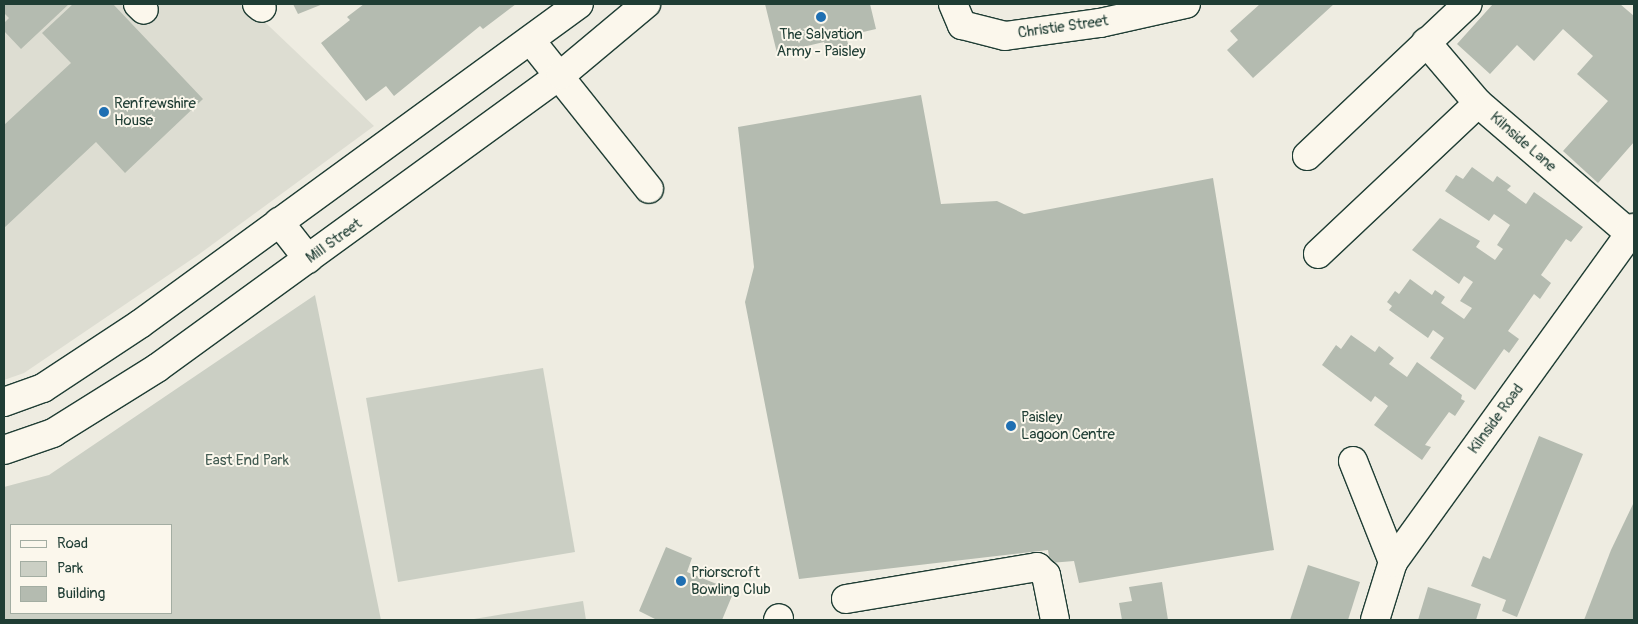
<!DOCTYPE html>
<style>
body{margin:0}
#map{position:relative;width:1638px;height:624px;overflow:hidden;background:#eeece1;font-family:Pangolin,sans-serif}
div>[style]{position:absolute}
.built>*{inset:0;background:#ddddd2}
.green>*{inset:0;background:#cbcfc4}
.building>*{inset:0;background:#b4bbb0}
.roads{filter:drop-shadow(1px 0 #1f3d34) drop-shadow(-1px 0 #1f3d34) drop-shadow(0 1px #1f3d34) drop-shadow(0 -1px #1f3d34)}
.minor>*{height:28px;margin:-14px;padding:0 14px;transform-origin:14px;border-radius:14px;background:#fbf7ec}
.major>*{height:28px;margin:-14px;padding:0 14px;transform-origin:14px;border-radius:14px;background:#fbf7ec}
.dots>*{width:14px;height:14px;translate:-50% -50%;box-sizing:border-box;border:2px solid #fbf7ec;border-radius:50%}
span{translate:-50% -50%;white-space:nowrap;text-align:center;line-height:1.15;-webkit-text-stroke:4px #fbf7ec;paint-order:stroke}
.street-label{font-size:15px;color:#1f3d34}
.poi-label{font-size:15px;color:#1f3d34}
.left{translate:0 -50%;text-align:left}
.park-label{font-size:15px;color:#415a51}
.frame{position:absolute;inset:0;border:5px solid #1f3d34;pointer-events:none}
.legend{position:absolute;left:10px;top:524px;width:162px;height:90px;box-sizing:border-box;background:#fbf7ec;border:1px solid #a3ada2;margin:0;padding:6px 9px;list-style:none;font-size:15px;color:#1f3d34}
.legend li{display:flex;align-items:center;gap:10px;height:25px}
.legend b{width:25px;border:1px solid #a3ada2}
</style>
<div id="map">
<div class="built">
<i style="clip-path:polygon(4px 4px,246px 4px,374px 126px,198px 255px,24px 373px,4px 380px)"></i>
</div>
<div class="green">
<i style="clip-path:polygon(evenodd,315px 295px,381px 620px,4px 620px,4px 487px,49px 475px,315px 295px,11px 525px,171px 525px,171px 613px,11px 613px,11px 525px)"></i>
<i style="clip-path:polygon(543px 368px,575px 552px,398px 582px,366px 398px)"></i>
<i style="clip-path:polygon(583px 601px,586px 620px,468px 620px)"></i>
</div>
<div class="building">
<i style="clip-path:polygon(4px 4px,69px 4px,21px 49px,4px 31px,4px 23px,9px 18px,4px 13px)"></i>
<i style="clip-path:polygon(73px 4px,113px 4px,203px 99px,125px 173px,96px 142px,4px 228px,4px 125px,71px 63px,42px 33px)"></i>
<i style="clip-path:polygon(293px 4px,323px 4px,298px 14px)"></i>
<i style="clip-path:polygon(364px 4px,516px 4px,483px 29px,480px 26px,394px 96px,386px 86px,366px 101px,321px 43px,350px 20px,347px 17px)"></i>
<i style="clip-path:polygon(765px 4px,870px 4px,876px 29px,846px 36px,849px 48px,827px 49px,824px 42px,777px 53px)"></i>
<i style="clip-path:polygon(1260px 4px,1334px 4px,1253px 78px,1227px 50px,1238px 40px,1230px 31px)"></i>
<i style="clip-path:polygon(1493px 4px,1620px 4px,1634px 16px,1634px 142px,1598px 183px,1563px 151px,1608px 101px,1577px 74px,1593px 56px,1563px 29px,1534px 61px,1517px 45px,1490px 74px,1457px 44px)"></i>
<i style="clip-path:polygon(921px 95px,941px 204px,997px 201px,1024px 214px,1213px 178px,1274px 550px,1079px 583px,1074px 561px,1050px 563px,1048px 550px,799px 579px,745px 302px,754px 267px,738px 127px)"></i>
<i style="clip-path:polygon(1472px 167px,1493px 182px,1497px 176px,1511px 186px,1507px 190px,1526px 204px,1534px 192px,1583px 227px,1571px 242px,1566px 239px,1541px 275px,1551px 283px,1540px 299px,1534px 294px,1508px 331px,1519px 339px,1509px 353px,1504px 349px,1475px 390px,1430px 358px,1444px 338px,1433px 330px,1428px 338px,1389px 310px,1392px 306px,1387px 302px,1395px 291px,1399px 294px,1410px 279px,1432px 295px,1435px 290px,1445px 297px,1441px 303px,1464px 319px,1472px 308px,1460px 301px,1473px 282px,1464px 276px,1459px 284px,1412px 250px,1440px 218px,1480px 241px,1476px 247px,1495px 260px,1503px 249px,1497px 245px,1510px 225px,1494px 214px,1489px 221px,1445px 191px,1456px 175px,1463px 179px)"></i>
<i style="clip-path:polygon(1351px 335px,1375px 352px,1379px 346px,1394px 358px,1389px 364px,1407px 377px,1417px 362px,1462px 395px,1461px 399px,1465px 401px,1455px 416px,1449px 412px,1425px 445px,1431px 447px,1422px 460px,1374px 425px,1388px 406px,1375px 396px,1371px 402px,1322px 365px,1336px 345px,1341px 349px)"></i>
<i style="clip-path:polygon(1539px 436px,1583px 454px,1517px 617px,1502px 611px,1506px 600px,1471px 586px,1483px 556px,1490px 559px)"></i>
<i style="clip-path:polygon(1634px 502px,1634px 620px,1584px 620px,1611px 550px)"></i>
<i style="clip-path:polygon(666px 547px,692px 558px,687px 572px,734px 591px,722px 620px,657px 620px,639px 611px)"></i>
<i style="clip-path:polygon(1308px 565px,1360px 582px,1348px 620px,1290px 620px)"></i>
<i style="clip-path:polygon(1162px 582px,1168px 620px,1122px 620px,1119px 603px,1132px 601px,1129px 587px)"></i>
<i style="clip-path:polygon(1428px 587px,1481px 604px,1476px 620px,1418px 620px)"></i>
</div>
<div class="roads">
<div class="minor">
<i style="left:138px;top:4px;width:8px;rotate:45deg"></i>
<i style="left:257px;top:4px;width:6px;rotate:39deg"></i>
<i style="left:953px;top:4px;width:23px;rotate:67deg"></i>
<i style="left:962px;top:25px;width:44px;rotate:14.3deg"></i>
<i style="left:1005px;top:36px;width:96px;rotate:-7.8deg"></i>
<i style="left:1100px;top:23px;width:88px;rotate:-12.5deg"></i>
<i style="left:531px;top:41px;width:189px;rotate:51.4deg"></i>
<i style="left:1426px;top:42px;width:80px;rotate:49.6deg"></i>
<i style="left:1478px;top:103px;width:199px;rotate:40.7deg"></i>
<i style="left:1307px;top:156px;width:221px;rotate:-43.4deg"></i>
<i style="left:1318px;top:254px;width:220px;rotate:-43.3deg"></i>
<i style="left:1353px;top:461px;width:109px;rotate:68.4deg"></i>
<i style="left:846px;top:599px;width:194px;rotate:-9.5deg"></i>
<i style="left:1037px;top:567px;width:12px;rotate:42deg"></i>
<i style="left:1046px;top:575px;width:46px;rotate:78.7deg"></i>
<i style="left:778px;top:620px;width:2px;rotate:-63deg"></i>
<i style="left:1375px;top:620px;width:61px;rotate:-72.8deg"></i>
<i style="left:1393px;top:562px;width:412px;rotate:-54.2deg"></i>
</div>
<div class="major">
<i style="left:279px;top:222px;width:47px;rotate:51.9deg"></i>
<i style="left:4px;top:402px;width:41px;rotate:-19.7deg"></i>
<i style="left:43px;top:388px;width:116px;rotate:-33.4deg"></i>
<i style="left:140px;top:324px;width:543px;rotate:-36.09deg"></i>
<i style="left:4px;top:450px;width:52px;rotate:-19.1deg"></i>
<i style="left:53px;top:433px;width:123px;rotate:-32deg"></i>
<i style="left:157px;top:368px;width:499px;rotate:-36deg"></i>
<i style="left:561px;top:75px;width:111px;rotate:-39.9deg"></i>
</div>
</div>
<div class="dots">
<i style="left:821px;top:17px;background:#1f6fb2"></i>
<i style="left:104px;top:112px;background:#1f6fb2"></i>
<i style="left:1011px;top:426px;background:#1f6fb2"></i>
<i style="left:681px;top:581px;background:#1f6fb2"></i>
</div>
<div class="street-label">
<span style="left:1063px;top:27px;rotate:-8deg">Christie Street</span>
<span style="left:1523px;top:142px;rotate:41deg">Kilnside Lane</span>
<span style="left:334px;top:241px;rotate:-36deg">Mill Street</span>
<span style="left:1496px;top:419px;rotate:-54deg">Kilnside Road</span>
</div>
<div class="poi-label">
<span style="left:821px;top:43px">The Salvation<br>Army - Paisley</span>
<span class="left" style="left:114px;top:112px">Renfrewshire<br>House</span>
<span class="left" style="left:1021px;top:426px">Paisley<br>Lagoon Centre</span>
<span class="left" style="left:691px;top:581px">Priorscroft<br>Bowling Club</span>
</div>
<div class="park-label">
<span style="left:247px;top:461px">East End Park</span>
</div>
<div class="frame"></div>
<ul class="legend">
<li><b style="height:6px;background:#fbf7ec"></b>Road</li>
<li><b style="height:14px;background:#cbcfc4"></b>Park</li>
<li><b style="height:14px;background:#b4bbb0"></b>Building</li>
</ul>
</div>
